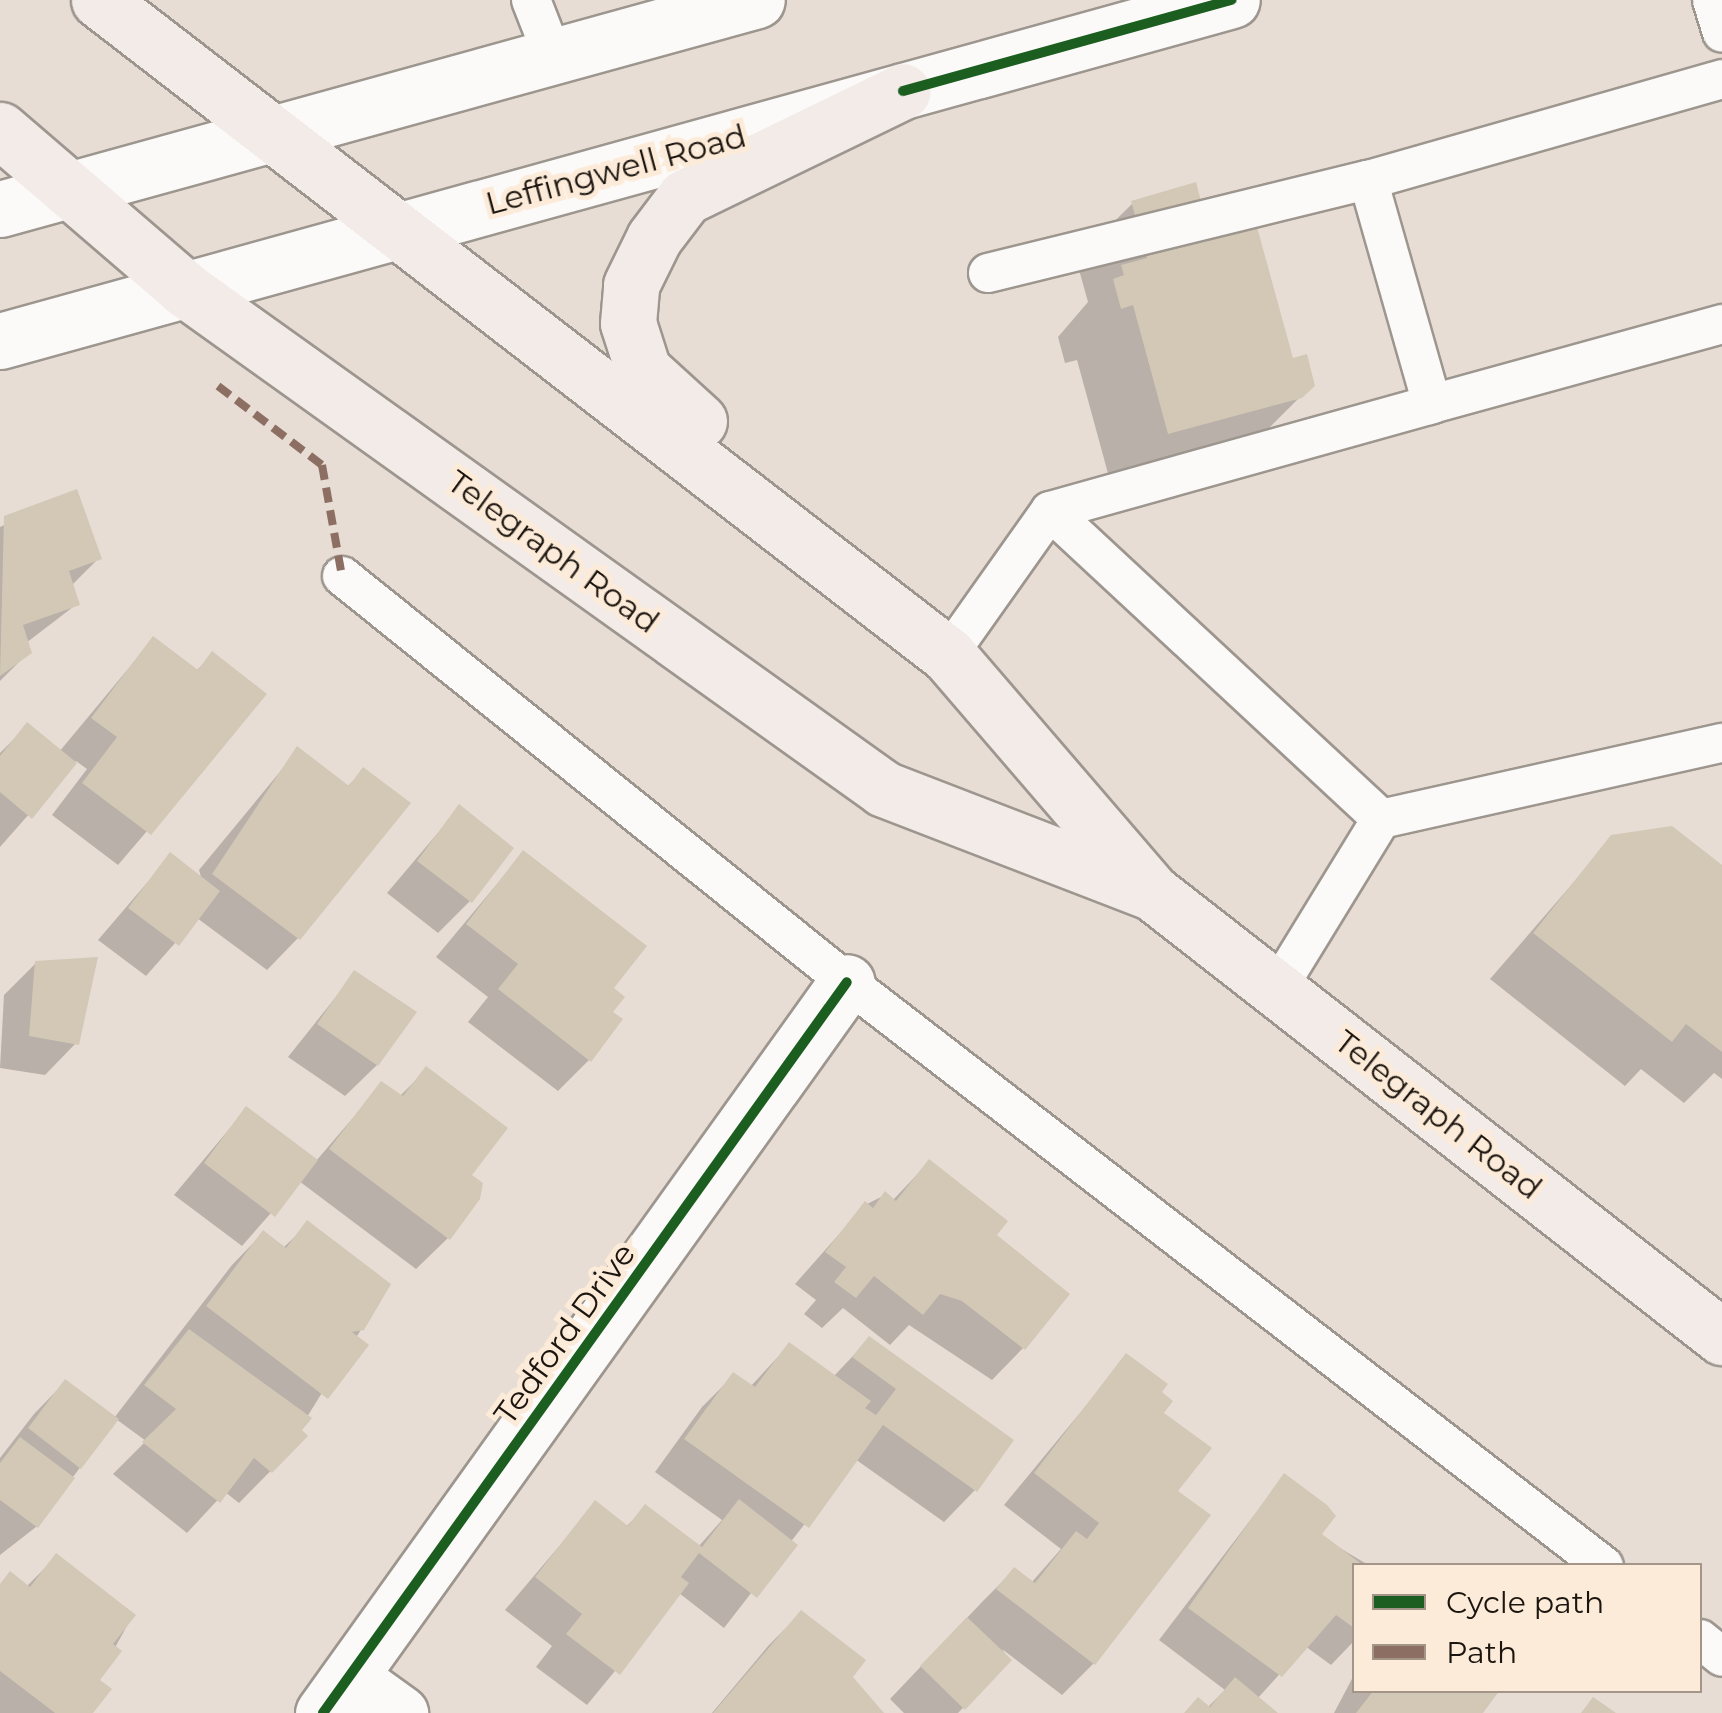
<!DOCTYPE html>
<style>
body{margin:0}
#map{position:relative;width:1722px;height:1713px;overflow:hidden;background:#e7ddd4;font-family:Montserrat,sans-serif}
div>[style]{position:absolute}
.shadow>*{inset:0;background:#0003}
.building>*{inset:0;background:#d2c8b5}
.roads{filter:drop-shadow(2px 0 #9d968f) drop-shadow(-2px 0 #9d968f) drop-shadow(0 2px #9d968f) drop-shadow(0 -2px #9d968f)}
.lane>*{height:38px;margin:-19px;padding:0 19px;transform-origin:19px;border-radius:19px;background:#fbfaf9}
.street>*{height:55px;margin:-27.5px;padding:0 27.5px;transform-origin:27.5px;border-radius:27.5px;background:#fbfaf9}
.secondary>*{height:55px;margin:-27.5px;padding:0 27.5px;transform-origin:27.5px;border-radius:27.5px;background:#fbfaf9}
.primary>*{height:55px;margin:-27.5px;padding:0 27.5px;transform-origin:27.5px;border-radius:27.5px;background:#f2ebe8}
.quiet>*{height:8px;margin-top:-4px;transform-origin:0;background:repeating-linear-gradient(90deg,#8d6e63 0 15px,transparent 0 23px)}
.cycleway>*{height:10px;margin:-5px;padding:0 5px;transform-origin:5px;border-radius:5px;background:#1b5e20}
span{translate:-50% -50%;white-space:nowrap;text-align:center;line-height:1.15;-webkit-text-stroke:10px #fdebd9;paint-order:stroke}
.street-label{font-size:32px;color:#1b150f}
.legend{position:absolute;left:1352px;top:1563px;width:350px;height:130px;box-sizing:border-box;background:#fdebd9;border:2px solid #a39588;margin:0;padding:12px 18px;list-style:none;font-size:30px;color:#1b150f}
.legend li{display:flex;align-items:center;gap:20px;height:50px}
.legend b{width:50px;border:2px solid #a39588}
</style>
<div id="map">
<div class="shadow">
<i style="clip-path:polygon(1133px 203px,1209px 242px,1312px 385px,1255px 442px,1112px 488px,1077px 360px,1065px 363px,1058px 337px,1088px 302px,1076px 259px)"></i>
<i style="clip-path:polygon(75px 493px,99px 558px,71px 586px,77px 604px,26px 643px,29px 652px,0 681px,0 527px)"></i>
<i style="clip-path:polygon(153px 639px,196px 671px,212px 655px,264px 694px,118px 865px,52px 815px,87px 769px,76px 761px,0 847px,0 753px,27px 726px,59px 752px)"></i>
<i style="clip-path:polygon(298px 750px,347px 787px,364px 770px,298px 938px,267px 970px,197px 918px,146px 976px,98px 940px,170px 856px,202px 880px,199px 870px)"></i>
<i style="clip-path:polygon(459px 808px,470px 901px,438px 933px,387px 893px)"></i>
<i style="clip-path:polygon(1612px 838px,1722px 868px,1722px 1079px,1714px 1073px,1684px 1103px,1641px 1069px,1625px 1086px,1490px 979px)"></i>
<i style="clip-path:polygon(523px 853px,611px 989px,589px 1060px,558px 1091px,468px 1022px,488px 997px,436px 957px)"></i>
<i style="clip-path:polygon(36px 963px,76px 1043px,45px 1075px,0 1068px,4px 995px)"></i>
<i style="clip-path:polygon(355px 973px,377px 1065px,345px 1096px,288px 1057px)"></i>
<i style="clip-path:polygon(426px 1070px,468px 1175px,448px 1238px,416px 1269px,299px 1181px,242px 1246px,174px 1195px,246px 1109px,316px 1161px,382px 1084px,399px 1097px)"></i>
<i style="clip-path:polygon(929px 1162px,993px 1235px,1023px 1348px,992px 1380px,909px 1325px,890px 1345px,843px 1308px,822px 1328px,804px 1314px,816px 1300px,795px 1284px,865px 1205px,885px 1195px,892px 1201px)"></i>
<i style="clip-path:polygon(308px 1224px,362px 1328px,299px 1430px,305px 1436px,239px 1503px,225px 1492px,187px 1533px,113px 1474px,146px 1441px,116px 1419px,36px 1527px,0 1555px,0 1458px,34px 1414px,65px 1382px,114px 1418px,232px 1265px,263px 1233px,283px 1248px)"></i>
<i style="clip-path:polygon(869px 1339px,975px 1490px,944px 1522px,855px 1459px,724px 1628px,679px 1593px,587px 1705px,536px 1667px,552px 1646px,505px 1610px,595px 1504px,626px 1527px,645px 1507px,698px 1547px,722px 1520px,655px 1472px,702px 1407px,734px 1375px,750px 1387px,789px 1345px,833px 1377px)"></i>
<i style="clip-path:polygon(1127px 1356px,1159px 1393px,1175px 1491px,1093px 1664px,1062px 1695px,1002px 1649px,1009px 1660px,958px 1713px,904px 1713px,890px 1699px,983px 1601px,1014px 1570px,1031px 1583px,1061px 1549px,1004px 1505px)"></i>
<i style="clip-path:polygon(1284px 1476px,1318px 1535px,1370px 1566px,1354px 1566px,1354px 1641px,1331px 1665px,1305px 1646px,1257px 1699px,1275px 1713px,1185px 1713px,1207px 1708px,1225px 1690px,1159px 1640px)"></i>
<i style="clip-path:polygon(56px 1557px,133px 1615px,97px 1680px,90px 1713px,0 1713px,0 1585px,26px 1587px)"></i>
<i style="clip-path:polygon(801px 1613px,881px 1713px,712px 1713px,769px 1645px)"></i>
<i style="clip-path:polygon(1354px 1675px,1354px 1690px,1498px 1690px,1482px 1713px,1334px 1713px)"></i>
</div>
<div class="building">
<i style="clip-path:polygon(1196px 182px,1211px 239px,1257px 227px,1293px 358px,1307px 354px,1315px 386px,1302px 398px,1168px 434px,1133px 305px,1121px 309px,1113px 279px,1124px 275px,1121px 265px,1147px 258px,1131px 201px)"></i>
<i style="clip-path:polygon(77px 489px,102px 559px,69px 571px,80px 605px,23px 625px,32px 653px,0 676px,4px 516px)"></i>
<i style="clip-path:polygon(153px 636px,198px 670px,212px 651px,267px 694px,151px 835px,82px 783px,117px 737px,91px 718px)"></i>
<i style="clip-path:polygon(27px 722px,77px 763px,32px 819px,0 792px,0 756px)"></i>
<i style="clip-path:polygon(297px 746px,349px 786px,363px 767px,411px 803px,300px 940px,212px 874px)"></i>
<i style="clip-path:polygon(459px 804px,514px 848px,472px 903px,417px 861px)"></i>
<i style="clip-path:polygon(1672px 826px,1722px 865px,1722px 1052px,1686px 1024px,1672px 1042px,1533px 933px,1611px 835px)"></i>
<i style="clip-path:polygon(523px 850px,647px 946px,614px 988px,625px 997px,613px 1012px,623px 1019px,591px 1062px,498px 989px,518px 964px,466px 924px)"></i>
<i style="clip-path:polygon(170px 852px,220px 891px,179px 946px,128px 908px)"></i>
<i style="clip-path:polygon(98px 957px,79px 1045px,29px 1036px,35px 961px)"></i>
<i style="clip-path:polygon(354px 970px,417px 1012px,378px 1066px,317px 1024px)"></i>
<i style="clip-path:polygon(426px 1066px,508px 1128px,472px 1175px,483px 1183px,480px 1199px,450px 1240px,329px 1149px,381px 1081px,403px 1096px)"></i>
<i style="clip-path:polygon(246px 1106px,318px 1160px,275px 1217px,204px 1163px)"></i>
<i style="clip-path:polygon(929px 1159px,1008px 1221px,997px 1235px,1070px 1294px,1025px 1350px,962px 1301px,940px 1294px,923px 1315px,874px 1276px,856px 1298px,834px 1282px,846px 1267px,825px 1252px,865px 1201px,873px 1208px,885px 1191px,896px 1201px)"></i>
<i style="clip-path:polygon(307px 1220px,391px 1284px,364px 1330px,352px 1332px,369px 1345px,328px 1399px,206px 1306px,263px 1230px,286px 1248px)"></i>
<i style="clip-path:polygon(189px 1329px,312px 1418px,302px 1430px,308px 1436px,272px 1473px,254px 1458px,220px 1503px,142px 1442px,176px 1409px,144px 1385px)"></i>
<i style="clip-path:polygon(869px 1336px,1014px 1440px,977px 1492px,883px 1425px,809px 1528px,684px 1439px,733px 1372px,755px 1387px,789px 1342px,871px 1401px,865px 1408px,876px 1415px,896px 1389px,852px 1357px)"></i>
<i style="clip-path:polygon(1126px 1353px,1168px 1384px,1162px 1392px,1173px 1401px,1164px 1413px,1212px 1448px,1178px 1491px,1211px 1515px,1095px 1665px,996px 1589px,1014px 1567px,1035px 1583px,1076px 1531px,1087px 1539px,1099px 1523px,1034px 1473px)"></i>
<i style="clip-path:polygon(65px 1379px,119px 1419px,81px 1469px,28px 1428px)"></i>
<i style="clip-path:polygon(20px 1437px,75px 1478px,38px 1528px,0 1500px,0 1463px)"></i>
<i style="clip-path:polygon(1284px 1473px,1327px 1505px,1336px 1516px,1322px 1534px,1364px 1566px,1354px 1566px,1354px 1628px,1336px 1615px,1282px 1677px,1188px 1608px)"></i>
<i style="clip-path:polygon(739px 1499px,798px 1545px,757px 1598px,699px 1553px,681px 1577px,689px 1583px,620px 1675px,566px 1634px,582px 1614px,535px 1577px,595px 1500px,628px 1526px,645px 1504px,702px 1547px)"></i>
<i style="clip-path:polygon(56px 1553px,136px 1615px,113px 1644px,122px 1651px,100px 1680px,112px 1689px,93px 1713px,55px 1713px,0 1671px,0 1584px,10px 1571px,30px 1587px)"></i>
<i style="clip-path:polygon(801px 1610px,866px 1660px,853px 1677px,884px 1713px,713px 1713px)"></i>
<i style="clip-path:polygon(967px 1617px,1012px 1660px,965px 1710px,920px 1666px)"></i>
<i style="clip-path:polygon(1235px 1677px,1278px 1713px,1184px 1713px,1198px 1697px,1210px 1707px)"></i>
<i style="clip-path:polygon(1374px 1690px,1500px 1690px,1483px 1713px,1356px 1713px)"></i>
<i style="clip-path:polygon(1593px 1697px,1616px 1713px,1581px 1713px)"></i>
</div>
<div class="roads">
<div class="lane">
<i style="left:531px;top:0;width:60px;rotate:68.6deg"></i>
<i style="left:1712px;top:0;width:34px;rotate:73deg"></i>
<i style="left:988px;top:273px;width:391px;rotate:-13.8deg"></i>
<i style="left:1432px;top:404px;width:301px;rotate:-15.4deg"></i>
<i style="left:1050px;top:511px;width:452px;rotate:42.9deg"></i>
<i style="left:342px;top:576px;width:648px;rotate:38.8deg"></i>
<i style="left:847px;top:982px;width:956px;rotate:37.65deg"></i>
<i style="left:948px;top:655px;width:176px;rotate:-54.7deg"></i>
<i style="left:1050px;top:511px;width:397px;rotate:-15.6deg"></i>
<i style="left:1432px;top:404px;width:233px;rotate:-105.9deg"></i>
<i style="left:1368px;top:180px;width:368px;rotate:-15.9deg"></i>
<i style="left:1277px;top:989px;width:199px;rotate:-58.5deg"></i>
<i style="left:1381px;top:819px;width:349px;rotate:-12.6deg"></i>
<i style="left:1700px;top:1639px;width:28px;rotate:39deg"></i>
</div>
<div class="street">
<i style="left:350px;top:1677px;width:62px;rotate:35.8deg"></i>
<i style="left:323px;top:1713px;width:899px;rotate:-54.37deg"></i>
</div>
<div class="secondary">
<i style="left:0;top:209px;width:785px;rotate:-15.43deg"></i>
<i style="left:0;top:341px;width:1278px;rotate:-15.47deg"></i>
</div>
<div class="primary">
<i style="left:99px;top:0;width:1072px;rotate:37.65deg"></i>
<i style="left:948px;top:655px;width:314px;rotate:49.3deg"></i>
<i style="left:1153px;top:893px;width:722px;rotate:37.97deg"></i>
<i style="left:0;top:130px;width:245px;rotate:40.7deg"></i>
<i style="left:186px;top:290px;width:858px;rotate:35.56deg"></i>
<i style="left:884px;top:789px;width:281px;rotate:21.1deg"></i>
<i style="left:699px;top:421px;width:76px;rotate:-137.7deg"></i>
<i style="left:643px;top:370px;width:49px;rotate:-107.7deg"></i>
<i style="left:628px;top:323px;width:38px;rotate:-85deg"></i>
<i style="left:631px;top:285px;width:52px;rotate:-63.9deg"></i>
<i style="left:654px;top:238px;width:51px;rotate:-52.9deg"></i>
<i style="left:685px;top:197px;width:242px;rotate:-25.9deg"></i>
</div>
</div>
<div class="quiet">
<i style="left:218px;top:386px;width:131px;rotate:37.2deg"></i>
<i style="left:322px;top:465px;width:113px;rotate:79.8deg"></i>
</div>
<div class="cycleway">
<i style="left:903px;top:91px;width:341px;rotate:-15.5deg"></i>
<i style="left:323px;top:1713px;width:899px;rotate:-54.37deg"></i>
</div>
<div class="street-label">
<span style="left:616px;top:170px;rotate:-15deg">Leffingwell Road</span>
<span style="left:553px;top:552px;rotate:36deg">Telegraph Road</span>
<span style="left:1438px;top:1115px;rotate:38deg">Telegraph Road</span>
<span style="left:565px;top:1334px;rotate:-54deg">Tedford Drive</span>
</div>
<ul class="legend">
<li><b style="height:12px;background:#1b5e20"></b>Cycle path</li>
<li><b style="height:12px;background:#8d6e63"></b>Path</li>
</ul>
</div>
